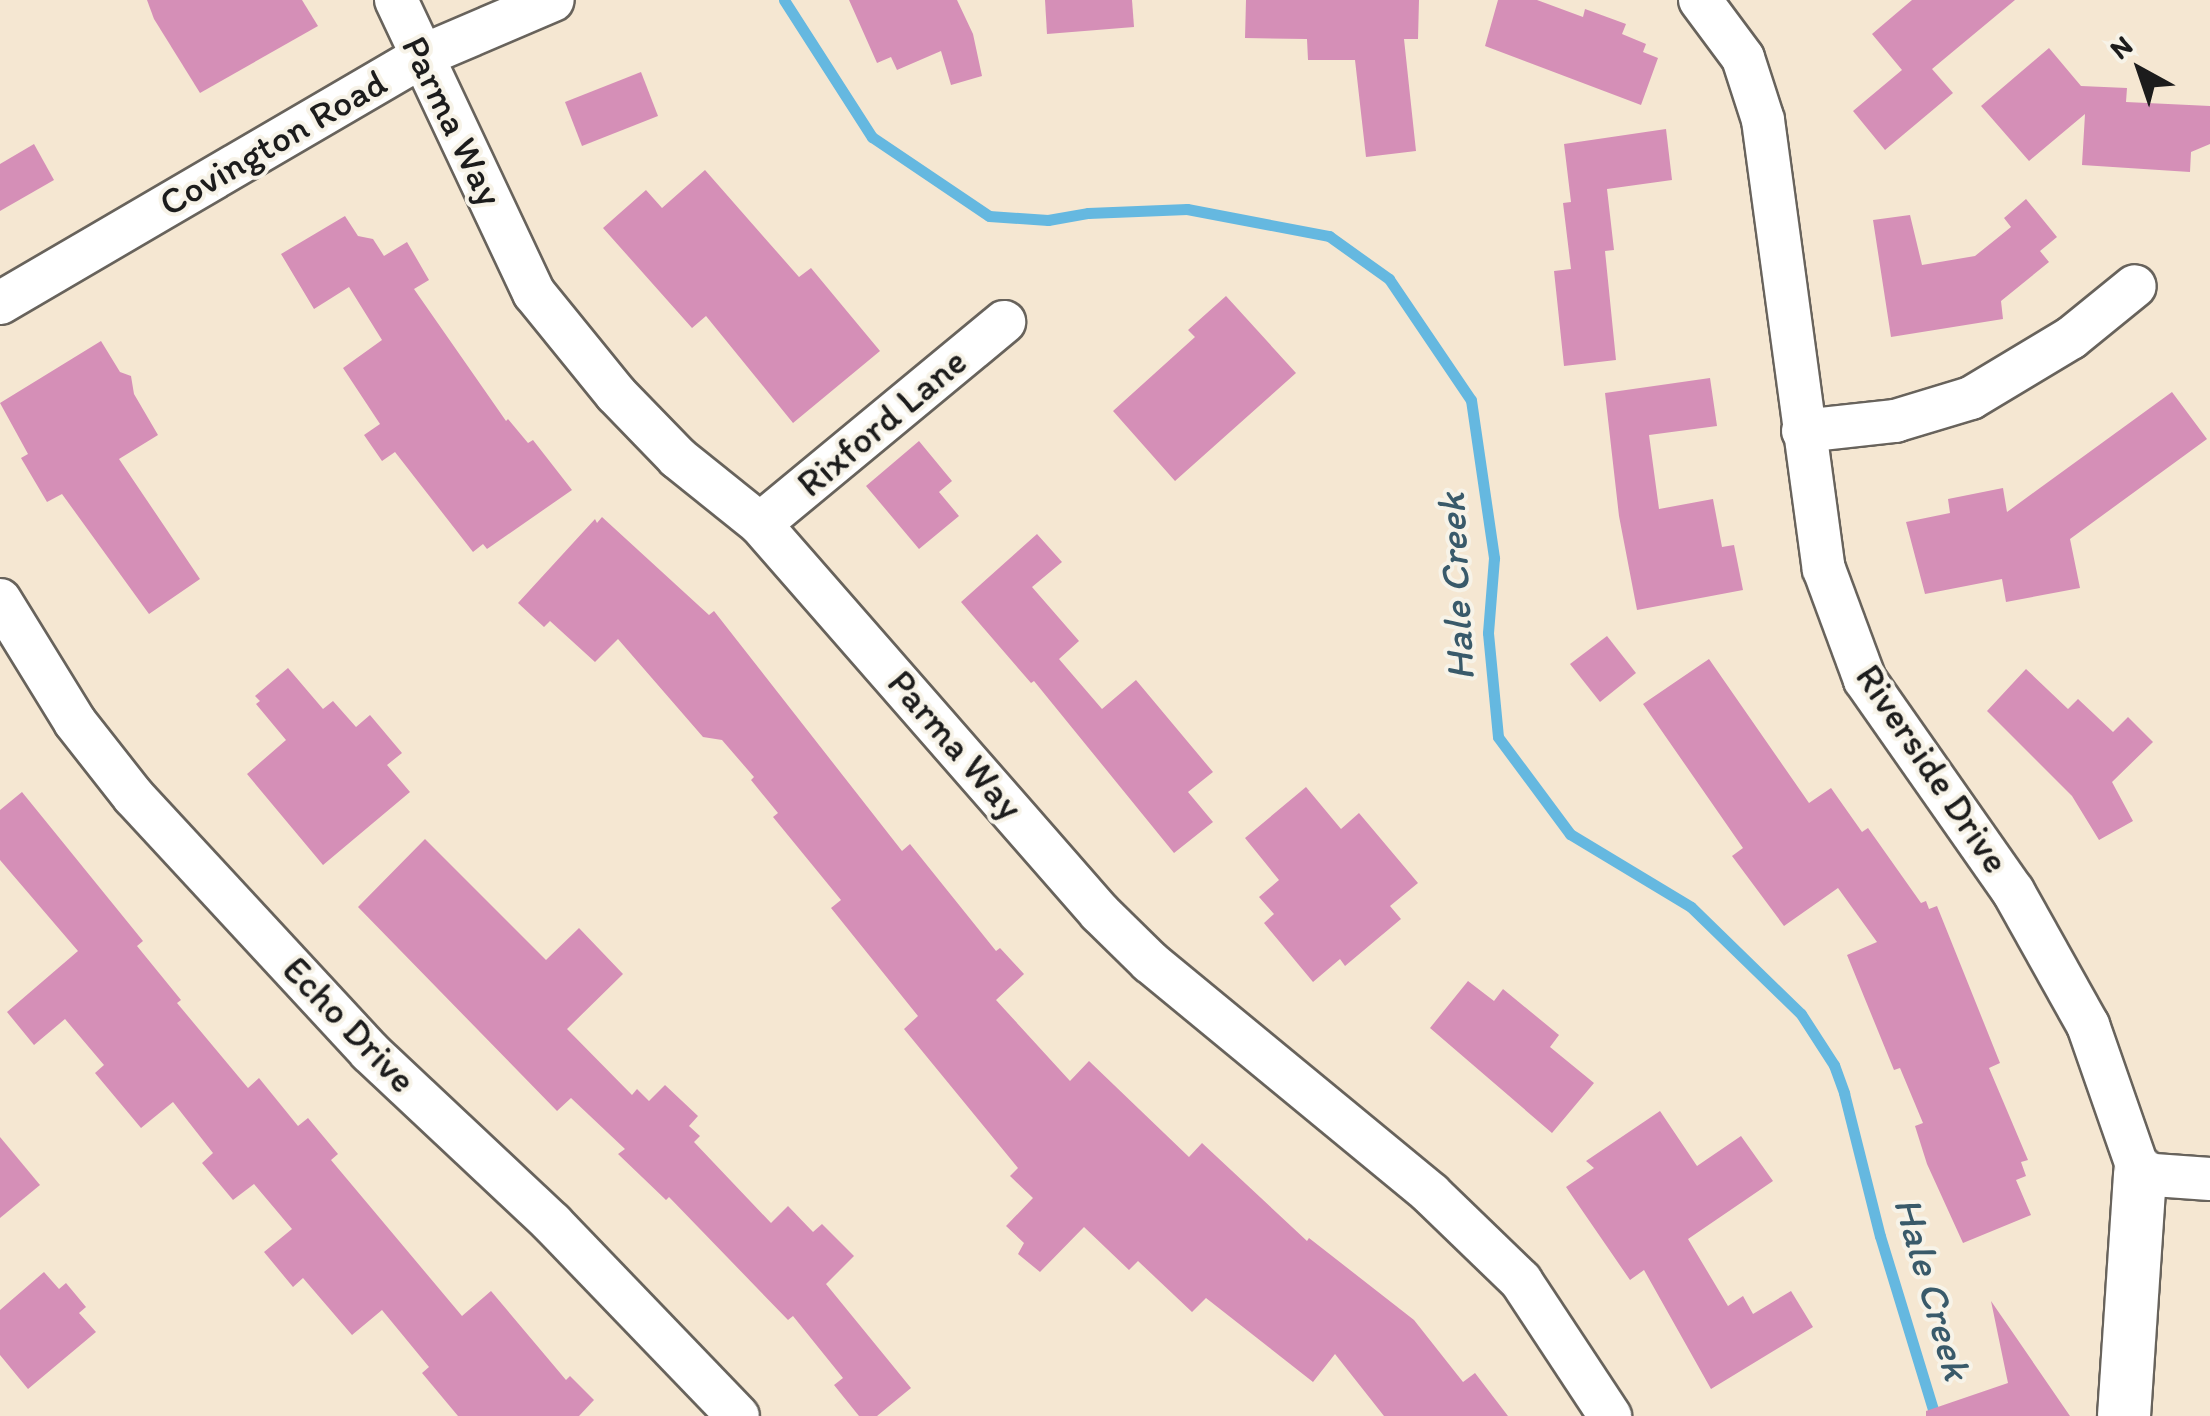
<!DOCTYPE html>
<style>
body{margin:0}
#map{position:relative;width:2210px;height:1416px;overflow:hidden;background:#f5e7d2;font-family:Itim,sans-serif}
div>[style]{position:absolute}
.stream>*{height:11px;margin:-5.5px;padding:0 5.5px;transform-origin:5.5px;border-radius:5.5px;background:#65b8e0}
.building>*{inset:0;background:#d58fb7}
.roads{filter:drop-shadow(2px 0 #68635c) drop-shadow(-2px 0 #68635c) drop-shadow(0 2px #68635c) drop-shadow(0 -2px #68635c)}
.minor>*{height:42px;margin:-21px;padding:0 21px;transform-origin:21px;border-radius:21px;background:#fff}
.tertiary>*{height:52px;margin:-26px;padding:0 26px;transform-origin:26px;border-radius:26px;background:#fff}
span{translate:-50% -50%;white-space:nowrap;text-align:center;line-height:1.15;-webkit-text-stroke:8px #f7f3e8;paint-order:stroke}
.street-label{font-size:38px;color:#1c1c1c}
.water-label{font-size:40px;color:#395a6a;font-style:italic}
.north{position:absolute;left:2090px;top:20px;width:100px;height:100px;-webkit-text-stroke:8px #f7f3e8;paint-order:stroke;rotate:320deg;font-size:28px;font-weight:700;line-height:40px;text-align:center;color:#1c1c1c}
.north::after{content:'';display:block;margin:auto;width:35px;height:45px;background:#1c1c1c;clip-path:polygon(50% 0,100% 100%,50% 72%,0 100%)}
</style>
<div id="map">
<div class="stream">
<i style="left:784px;top:0;width:163px;rotate:57.3deg"></i>
<i style="left:872px;top:137px;width:141px;rotate:34deg"></i>
<i style="left:989px;top:216px;width:59px;rotate:3.9deg"></i>
<i style="left:1048px;top:220px;width:41px;rotate:-9.9deg"></i>
<i style="left:1088px;top:213px;width:99px;rotate:-2.3deg"></i>
<i style="left:1187px;top:209px;width:145px;rotate:10.8deg"></i>
<i style="left:1329px;top:236px;width:74px;rotate:35.6deg"></i>
<i style="left:1389px;top:279px;width:146px;rotate:55.9deg"></i>
<i style="left:1471px;top:400px;width:160px;rotate:81.7deg"></i>
<i style="left:1494px;top:558px;width:75px;rotate:94.6deg"></i>
<i style="left:1488px;top:633px;width:104px;rotate:84.5deg"></i>
<i style="left:1498px;top:737px;width:121px;rotate:53.4deg"></i>
<i style="left:1570px;top:834px;width:141px;rotate:31.1deg"></i>
<i style="left:1691px;top:907px;width:153px;rotate:44.2deg"></i>
<i style="left:1801px;top:1014px;width:61px;rotate:57.1deg"></i>
<i style="left:1834px;top:1065px;width:30px;rotate:70deg"></i>
<i style="left:1844px;top:1093px;width:147px;rotate:75.9deg"></i>
<i style="left:1880px;top:1236px;width:188px;rotate:73deg"></i>
</div>
<div class="building">
<i style="clip-path:polygon(147px 0,302px 0,318px 26px,200px 93px,154px 19px)"></i>
<i style="clip-path:polygon(849px 0,957px 0,973px 34px,982px 76px,951px 85px,941px 51px,897px 70px,891px 57px,877px 63px)"></i>
<i style="clip-path:polygon(1045px 0,1132px 0,1134px 27px,1047px 34px)"></i>
<i style="clip-path:polygon(1246px 0,1419px 0,1418px 39px,1404px 39px,1416px 151px,1366px 157px,1355px 60px,1308px 60px,1307px 39px,1245px 38px)"></i>
<i style="clip-path:polygon(1498px 0,1537px 0,1583px 17px,1585px 9px,1626px 24px,1622px 34px,1646px 44px,1643px 52px,1658px 58px,1641px 105px,1485px 46px)"></i>
<i style="clip-path:polygon(1912px 0,2015px 0,1932px 69px,1953px 93px,1885px 150px,1853px 111px,1902px 70px,1872px 34px)"></i>
<i style="clip-path:polygon(2049px 48px,2081px 86px,2127px 88px,2126px 102px,2210px 106px,2210px 144px,2191px 152px,2190px 172px,2082px 165px,2085px 114px,2029px 161px,1981px 106px)"></i>
<i style="clip-path:polygon(641px 72px,658px 116px,582px 146px,565px 102px)"></i>
<i style="clip-path:polygon(1666px 129px,1672px 180px,1607px 189px,1614px 250px,1605px 251px,1616px 360px,1564px 366px,1554px 271px,1571px 269px,1563px 203px,1571px 202px,1564px 144px)"></i>
<i style="clip-path:polygon(34px 144px,54px 180px,0 211px,0 164px)"></i>
<i style="clip-path:polygon(705px 170px,799px 277px,811px 268px,880px 351px,793px 423px,706px 316px,692px 328px,603px 228px,646px 190px,662px 208px)"></i>
<i style="clip-path:polygon(2026px 199px,2057px 237px,2040px 251px,2049px 262px,2001px 301px,2003px 319px,1891px 337px,1873px 220px,1910px 215px,1922px 265px,1975px 256px,2011px 227px,2004px 218px)"></i>
<i style="clip-path:polygon(345px 216px,358px 236px,373px 239px,384px 256px,407px 242px,429px 280px,414px 289px,506px 421px,508px 419px,528px 443px,533px 440px,572px 490px,487px 549px,483px 544px,473px 552px,395px 452px,382px 461px,364px 435px,380px 424px,343px 368px,382px 340px,349px 287px,314px 309px,281px 254px)"></i>
<i style="clip-path:polygon(1226px 296px,1296px 373px,1175px 481px,1113px 411px,1195px 337px,1188px 330px)"></i>
<i style="clip-path:polygon(101px 341px,120px 372px,131px 376px,134px 394px,158px 435px,119px 459px,200px 579px,149px 614px,62px 494px,47px 502px,21px 458px,28px 454px,0 403px)"></i>
<i style="clip-path:polygon(1710px 378px,1717px 426px,1649px 435px,1659px 509px,1713px 499px,1722px 547px,1734px 545px,1743px 590px,1637px 610px,1619px 516px,1605px 393px)"></i>
<i style="clip-path:polygon(2172px 392px,2207px 439px,2070px 539px,2080px 588px,2006px 602px,2002px 579px,1925px 594px,1906px 522px,1950px 513px,1948px 499px,2003px 488px,2007px 512px)"></i>
<i style="clip-path:polygon(919px 441px,952px 481px,939px 492px,959px 516px,919px 549px,866px 486px)"></i>
<i style="clip-path:polygon(602px 517px,709px 615px,714px 611px,902px 851px,910px 844px,996px 951px,1000px 948px,1024px 974px,996px 1000px,1070px 1081px,1089px 1061px,1189px 1157px,1202px 1143px,1307px 1241px,1309px 1238px,1414px 1320px,1463px 1382px,1475px 1373px,1508px 1416px,1384px 1416px,1335px 1354px,1313px 1382px,1206px 1298px,1192px 1312px,1138px 1261px,1129px 1270px,1084px 1227px,1040px 1272px,1018px 1254px,1024px 1243px,1006px 1226px,1033px 1198px,1010px 1176px,1018px 1168px,904px 1029px,918px 1016px,831px 908px,841px 900px,773px 817px,778px 813px,751px 780px,754px 777px,722px 740px,703px 737px,618px 639px,595px 662px,550px 621px,544px 627px,518px 603px,595px 519px,597px 523px)"></i>
<i style="clip-path:polygon(1037px 534px,1062px 562px,1032px 587px,1079px 641px,1059px 659px,1102px 709px,1136px 680px,1213px 772px,1188px 792px,1213px 822px,1174px 853px,1034px 681px,1031px 683px,961px 602px)"></i>
<i style="clip-path:polygon(1607px 636px,1636px 673px,1600px 702px,1570px 664px)"></i>
<i style="clip-path:polygon(1709px 659px,1809px 803px,1831px 788px,1862px 832px,1868px 828px,1921px 903px,1926px 901px,1929px 909px,1937px 906px,2000px 1063px,1989px 1068px,2028px 1160px,2021px 1162px,2026px 1176px,2016px 1180px,2031px 1215px,1963px 1243px,1927px 1164px,1915px 1126px,1923px 1123px,1900px 1068px,1894px 1070px,1847px 955px,1877px 942px,1838px 888px,1784px 926px,1732px 856px,1743px 848px,1643px 704px)"></i>
<i style="clip-path:polygon(288px 668px,323px 709px,333px 701px,356px 727px,370px 715px,402px 753px,387px 765px,410px 792px,323px 865px,247px 774px,286px 740px,256px 704px,260px 701px,255px 696px)"></i>
<i style="clip-path:polygon(2026px 669px,2068px 709px,2078px 699px,2113px 732px,2128px 717px,2153px 742px,2112px 782px,2133px 821px,2099px 840px,2072px 796px,1987px 711px)"></i>
<i style="clip-path:polygon(1306px 787px,1341px 829px,1359px 813px,1418px 883px,1390px 906px,1401px 919px,1345px 966px,1340px 959px,1313px 982px,1264px 923px,1274px 914px,1259px 897px,1279px 880px,1245px 838px)"></i>
<i style="clip-path:polygon(22px 792px,143px 941px,137px 946px,181px 1000px,177px 1003px,248px 1088px,259px 1078px,298px 1126px,308px 1118px,338px 1154px,331px 1160px,462px 1316px,491px 1291px,566px 1380px,570px 1376px,594px 1400px,579px 1416px,458px 1416px,422px 1373px,429px 1367px,382px 1310px,352px 1335px,303px 1278px,293px 1287px,264px 1252px,292px 1229px,254px 1184px,233px 1200px,202px 1163px,213px 1153px,173px 1102px,141px 1128px,95px 1073px,104px 1065px,65px 1019px,34px 1045px,7px 1012px,78px 951px,0 860px,0 810px)"></i>
<i style="clip-path:polygon(425px 839px,546px 960px,579px 928px,623px 974px,567px 1029px,632px 1095px,637px 1089px,649px 1101px,665px 1085px,698px 1116px,689px 1126px,700px 1136px,694px 1142px,771px 1223px,788px 1206px,813px 1232px,822px 1224px,854px 1256px,826px 1284px,911px 1388px,877px 1416px,859px 1416px,834px 1385px,843px 1378px,793px 1316px,788px 1320px,669px 1197px,666px 1200px,618px 1154px,625px 1149px,571px 1098px,557px 1111px,358px 907px)"></i>
<i style="clip-path:polygon(1468px 981px,1494px 1001px,1503px 989px,1559px 1035px,1550px 1047px,1594px 1083px,1552px 1133px,1430px 1028px)"></i>
<i style="clip-path:polygon(1660px 1111px,1697px 1166px,1741px 1136px,1773px 1181px,1688px 1239px,1728px 1306px,1743px 1296px,1753px 1314px,1791px 1291px,1813px 1327px,1711px 1389px,1644px 1270px,1630px 1280px,1566px 1187px,1594px 1168px,1586px 1161px)"></i>
<i style="clip-path:polygon(0 1137px,40px 1185px,0 1218px)"></i>
<i style="clip-path:polygon(44px 1272px,59px 1289px,66px 1283px,86px 1307px,79px 1313px,96px 1332px,28px 1389px,0 1355px,0 1310px)"></i>
<i style="clip-path:polygon(1991px 1301px,2070px 1416px,1926px 1416px,1926px 1411px,2008px 1383px)"></i>
</div>
<div class="roads">
<div class="minor">
<i style="left:396px;top:0;width:324px;rotate:64.8deg"></i>
<i style="left:534px;top:293px;width:130px;rotate:50.9deg"></i>
<i style="left:616px;top:394px;width:89px;rotate:45.9deg"></i>
<i style="left:678px;top:458px;width:105px;rotate:38.8deg"></i>
<i style="left:760px;top:524px;width:517px;rotate:48.85deg"></i>
<i style="left:1100px;top:913px;width:70px;rotate:44.4deg"></i>
<i style="left:1150px;top:962px;width:364px;rotate:39.5deg"></i>
<i style="left:1431px;top:1194px;width:125px;rotate:44deg"></i>
<i style="left:1521px;top:1281px;width:162px;rotate:56.6deg"></i>
<i style="left:1700px;top:0;width:72px;rotate:53.4deg"></i>
<i style="left:1743px;top:58px;width:65px;rotate:72.1deg"></i>
<i style="left:1763px;top:120px;width:453px;rotate:82.3deg"></i>
<i style="left:1824px;top:569px;width:118px;rotate:69.7deg"></i>
<i style="left:1865px;top:680px;width:258px;rotate:55deg"></i>
<i style="left:2013px;top:891px;width:154px;rotate:60.8deg"></i>
<i style="left:2088px;top:1025px;width:158px;rotate:70.8deg"></i>
<i style="left:2140px;top:1174px;width:70px;rotate:4.1deg"></i>
<i style="left:0;top:303px;width:489px;rotate:-30.3deg"></i>
<i style="left:422px;top:56px;width:142px;rotate:-23.1deg"></i>
<i style="left:1803px;top:431px;width:93px;rotate:-6.2deg"></i>
<i style="left:1895px;top:421px;width:79px;rotate:-16.8deg"></i>
<i style="left:1971px;top:398px;width:117px;rotate:-31deg"></i>
<i style="left:2071px;top:338px;width:82px;rotate:-39.1deg"></i>
<i style="left:760px;top:524px;width:317px;rotate:-39.6deg"></i>
<i style="left:0;top:600px;width:143px;rotate:58.4deg"></i>
<i style="left:75px;top:722px;width:95px;rotate:51.8deg"></i>
<i style="left:134px;top:797px;width:347px;rotate:47.2deg"></i>
<i style="left:370px;top:1052px;width:250px;rotate:43.2deg"></i>
<i style="left:552px;top:1223px;width:268px;rotate:46.1deg"></i>
</div>
<div class="tertiary">
<i style="left:2124px;top:1416px;width:243px;rotate:-86.2deg"></i>
</div>
</div>
<div class="street-label">
<span style="left:452px;top:121px;rotate:64deg">Parma Way</span>
<span style="left:273px;top:143px;rotate:-30deg">Covington Road</span>
<span style="left:882px;top:423px;rotate:-40deg">Rixford Lane</span>
<span style="left:955px;top:745px;rotate:49deg">Parma Way</span>
<span style="left:1932px;top:769px;rotate:56deg">Riverside Drive</span>
<span style="left:349px;top:1025px;rotate:46deg">Echo Drive</span>
</div>
<div class="water-label">
<span style="left:1455px;top:587px;rotate:-93deg">Hale Creek</span>
<span style="left:1933px;top:1288px;rotate:74deg">Hale Creek</span>
</div>
<div class="north">N</div>
</div>
